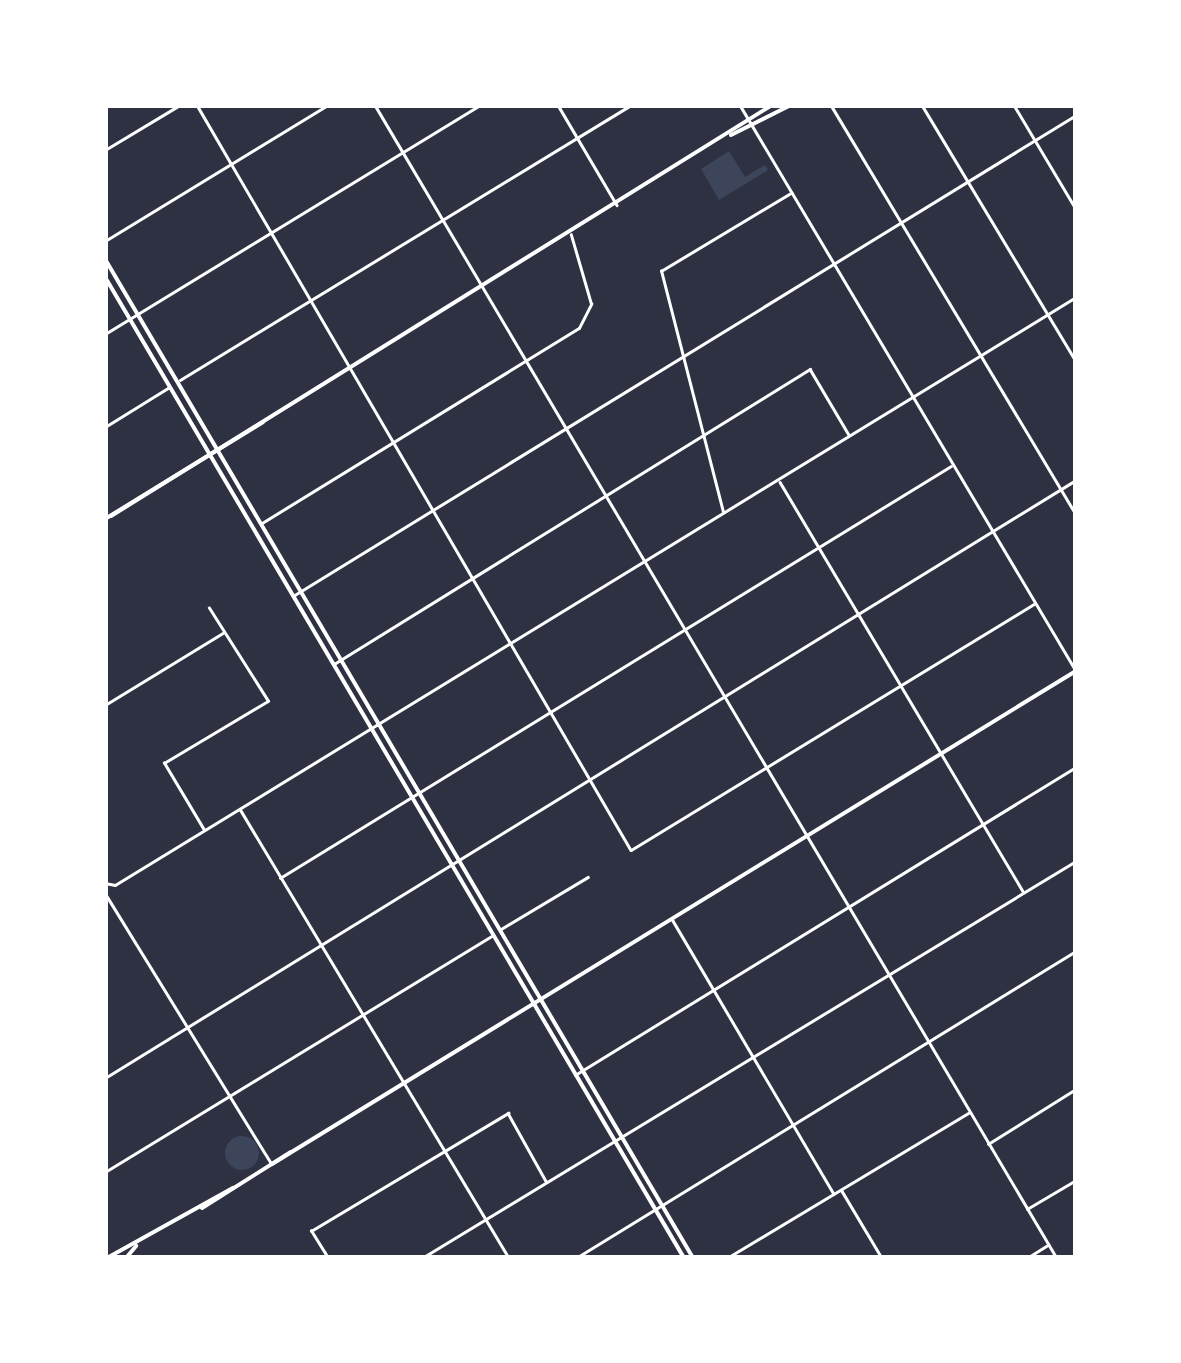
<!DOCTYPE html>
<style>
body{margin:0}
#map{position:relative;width:1181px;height:1363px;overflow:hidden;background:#2d3142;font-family:"IBM Plex Sans",sans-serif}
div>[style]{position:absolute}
.green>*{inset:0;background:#3c4559}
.round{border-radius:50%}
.minor>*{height:2.5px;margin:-1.25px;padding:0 1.25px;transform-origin:1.25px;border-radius:1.25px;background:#fff}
.tertiary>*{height:2.5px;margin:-1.25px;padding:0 1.25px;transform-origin:1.25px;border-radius:1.25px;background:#fff}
.secondary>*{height:4px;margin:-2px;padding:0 2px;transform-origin:2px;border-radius:2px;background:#fff}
span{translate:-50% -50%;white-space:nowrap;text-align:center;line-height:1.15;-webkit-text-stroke:8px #fff;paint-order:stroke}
.frame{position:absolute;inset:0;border:108px solid #fff;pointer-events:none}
</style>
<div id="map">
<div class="green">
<i style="clip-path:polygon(729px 151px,745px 177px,765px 165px,768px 170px,719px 200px,701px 169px)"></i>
<i class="round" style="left:225px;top:1136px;width:34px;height:34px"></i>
</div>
<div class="minor">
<i style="left:197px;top:105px;width:862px;rotate:59.78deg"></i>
<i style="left:631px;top:850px;width:472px;rotate:-31.4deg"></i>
<i style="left:375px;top:105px;width:1340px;rotate:59.4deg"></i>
<i style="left:558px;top:105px;width:116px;rotate:59.5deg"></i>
<i style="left:831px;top:105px;width:477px;rotate:59.1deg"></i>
<i style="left:922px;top:105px;width:299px;rotate:59deg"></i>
<i style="left:1014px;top:105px;width:121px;rotate:59.2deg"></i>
<i style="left:105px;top:150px;width:87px;rotate:-31deg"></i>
<i style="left:105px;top:241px;width:261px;rotate:-31.4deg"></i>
<i style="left:105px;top:334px;width:439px;rotate:-31.4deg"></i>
<i style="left:180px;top:380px;width:528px;rotate:-31.37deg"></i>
<i style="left:105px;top:427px;width:74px;rotate:-31.8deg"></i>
<i style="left:780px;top:482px;width:477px;rotate:59.3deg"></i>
<i style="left:723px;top:512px;width:249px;rotate:-104.4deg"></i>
<i style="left:661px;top:271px;width:152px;rotate:-31deg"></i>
<i style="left:262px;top:523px;width:372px;rotate:-31.6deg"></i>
<i style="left:579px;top:328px;width:27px;rotate:-63deg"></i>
<i style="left:591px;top:304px;width:72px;rotate:-106.2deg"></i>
<i style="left:293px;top:596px;width:919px;rotate:-31.56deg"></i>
<i style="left:334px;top:664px;width:560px;rotate:-31.79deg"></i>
<i style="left:810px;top:369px;width:77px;rotate:59.4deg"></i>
<i style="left:105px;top:705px;width:138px;rotate:-31.4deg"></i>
<i style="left:240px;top:809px;width:523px;rotate:59.07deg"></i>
<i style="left:204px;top:830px;width:78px;rotate:-120.8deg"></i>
<i style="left:164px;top:763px;width:121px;rotate:-30.8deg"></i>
<i style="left:268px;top:701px;width:110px;rotate:-122.4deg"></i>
<i style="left:280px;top:878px;width:787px;rotate:-31.55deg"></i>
<i style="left:105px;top:883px;width:10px;rotate:11deg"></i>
<i style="left:115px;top:885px;width:1127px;rotate:-31.46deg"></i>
<i style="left:105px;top:893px;width:317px;rotate:58.4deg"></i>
<i style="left:672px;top:919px;width:319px;rotate:59.5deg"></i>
<i style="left:501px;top:929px;width:101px;rotate:-30.9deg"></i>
<i style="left:105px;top:1004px;width:1px;rotate:90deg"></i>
<i style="left:575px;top:1075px;width:588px;rotate:-31.58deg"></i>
<i style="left:105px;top:1078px;width:1140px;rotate:-31.63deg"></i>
<i style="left:988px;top:1144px;width:104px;rotate:-32deg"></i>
<i style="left:105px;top:1172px;width:452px;rotate:-31.4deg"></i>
<i style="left:842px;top:1191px;width:78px;rotate:59.2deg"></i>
<i style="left:1027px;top:1209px;width:57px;rotate:-30.6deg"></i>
<i style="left:328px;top:1258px;width:32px;rotate:-122deg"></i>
<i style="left:311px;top:1231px;width:230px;rotate:-30.9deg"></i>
<i style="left:508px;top:1113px;width:78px;rotate:60.8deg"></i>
<i style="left:422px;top:1258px;width:765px;rotate:-31.26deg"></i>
<i style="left:576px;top:1258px;width:587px;rotate:-31.55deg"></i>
<i style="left:727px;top:1258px;width:281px;rotate:-31deg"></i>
<i style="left:1027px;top:1258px;width:25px;rotate:-32deg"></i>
</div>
<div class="tertiary">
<i style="left:740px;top:105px;width:658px;rotate:59.3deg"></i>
</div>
<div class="secondary">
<i style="left:731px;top:135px;width:67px;rotate:-26.6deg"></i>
<i style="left:105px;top:259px;width:1159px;rotate:59.52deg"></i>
<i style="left:105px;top:277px;width:1139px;rotate:59.45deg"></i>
<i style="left:111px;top:516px;width:778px;rotate:-31.87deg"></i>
<i style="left:105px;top:519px;width:185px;rotate:-31.5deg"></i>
<i style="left:272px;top:1164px;width:943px;rotate:-31.52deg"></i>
<i style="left:202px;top:1208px;width:105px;rotate:-32.2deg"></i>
<i style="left:107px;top:1258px;width:144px;rotate:-29.1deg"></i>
<i style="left:126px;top:1258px;width:16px;rotate:-50deg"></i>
</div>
<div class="frame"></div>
</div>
